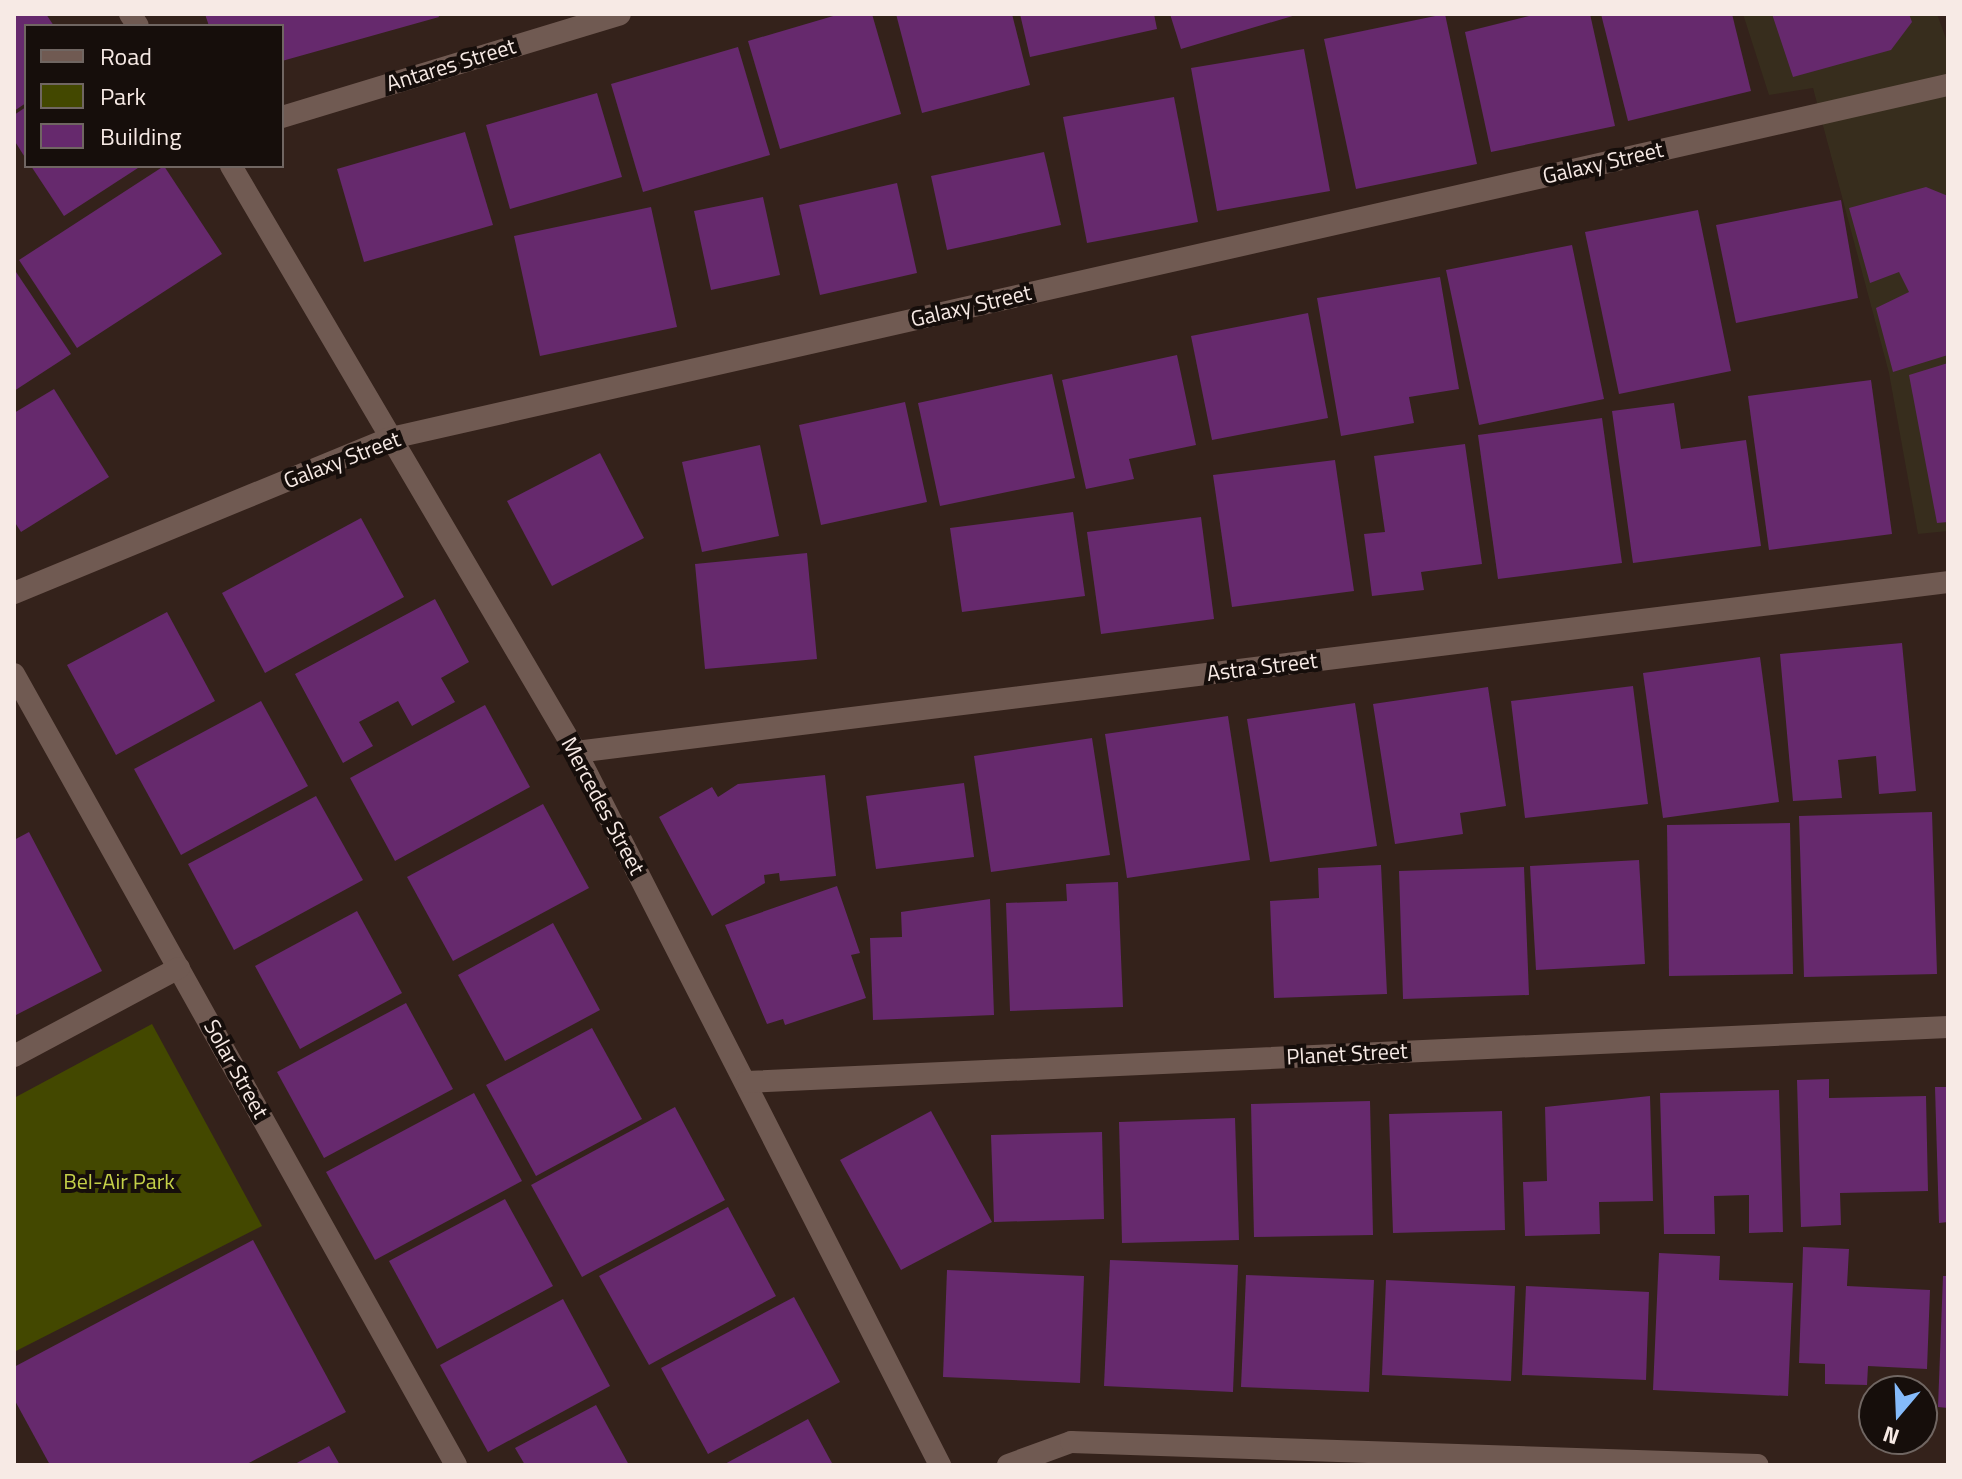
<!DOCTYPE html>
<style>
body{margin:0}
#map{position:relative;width:1962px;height:1479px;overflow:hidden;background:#34221b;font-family:"Titillium Web",sans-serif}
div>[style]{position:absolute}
.commercial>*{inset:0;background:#372d1d}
.green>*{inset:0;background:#434800}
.building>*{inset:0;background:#66296d}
.minor>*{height:22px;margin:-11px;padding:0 11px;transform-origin:11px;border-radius:11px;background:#705a52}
span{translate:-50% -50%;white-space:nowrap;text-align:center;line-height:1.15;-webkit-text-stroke:8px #160e0b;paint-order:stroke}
.street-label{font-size:22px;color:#f7eae5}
.park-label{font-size:22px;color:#c4d048}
.frame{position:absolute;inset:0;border:16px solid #f7eae5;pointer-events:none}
.legend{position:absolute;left:24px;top:24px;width:260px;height:144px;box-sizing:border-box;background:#160e0b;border:2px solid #706662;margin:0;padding:10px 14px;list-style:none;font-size:24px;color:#f7eae5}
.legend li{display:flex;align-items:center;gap:16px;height:40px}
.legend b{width:40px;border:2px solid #706662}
.north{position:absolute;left:1858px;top:1375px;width:80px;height:80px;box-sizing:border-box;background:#160e0b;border:2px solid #706662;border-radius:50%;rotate:199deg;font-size:22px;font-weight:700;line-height:32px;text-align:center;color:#f7eae5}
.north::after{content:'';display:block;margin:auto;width:28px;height:36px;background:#85bbfb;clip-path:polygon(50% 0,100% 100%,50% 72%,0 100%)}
</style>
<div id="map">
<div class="commercial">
<i style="clip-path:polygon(1743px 14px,1937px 14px,1948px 44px,1948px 531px,1918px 534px,1889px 373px,1813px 88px,1769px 95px)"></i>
</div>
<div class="green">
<i style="clip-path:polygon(152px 1024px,262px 1226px,14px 1352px,14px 1098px)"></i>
</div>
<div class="building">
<i style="clip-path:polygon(14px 14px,46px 14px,54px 26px,26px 26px,26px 103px,14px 111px)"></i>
<i style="clip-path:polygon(205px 14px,438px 14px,439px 17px,282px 61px,282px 26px,209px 26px)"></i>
<i style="clip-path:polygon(840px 14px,872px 14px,901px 114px,780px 149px,748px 41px)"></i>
<i style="clip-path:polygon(896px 14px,1012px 14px,1030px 85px,922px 113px)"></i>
<i style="clip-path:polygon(1020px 14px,1154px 14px,1157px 29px,1030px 57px)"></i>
<i style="clip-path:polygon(1170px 14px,1295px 14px,1296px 15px,1181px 49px)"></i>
<i style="clip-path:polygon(1445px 14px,1477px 164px,1356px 189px,1324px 39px)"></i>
<i style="clip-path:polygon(1537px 14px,1590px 14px,1615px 126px,1491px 152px,1465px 32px)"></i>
<i style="clip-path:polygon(1601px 14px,1732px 14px,1751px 91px,1628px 121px)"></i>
<i style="clip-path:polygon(1772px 14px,1909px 14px,1912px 22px,1891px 50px,1793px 77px)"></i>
<i style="clip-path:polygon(738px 47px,770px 155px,643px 192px,611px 84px)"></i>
<i style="clip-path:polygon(1304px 49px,1330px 191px,1217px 211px,1191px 68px)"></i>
<i style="clip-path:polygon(597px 93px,622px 177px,510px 209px,486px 125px)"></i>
<i style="clip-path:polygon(1174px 97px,1198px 222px,1087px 243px,1063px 117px)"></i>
<i style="clip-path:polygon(26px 107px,26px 159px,14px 140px,14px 115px)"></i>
<i style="clip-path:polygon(465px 132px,493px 225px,364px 262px,337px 169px)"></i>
<i style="clip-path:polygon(1044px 152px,1061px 225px,947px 250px,931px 176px)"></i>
<i style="clip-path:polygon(31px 166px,141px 166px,64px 216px)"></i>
<i style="clip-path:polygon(164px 166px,222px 254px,77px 348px,19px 260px)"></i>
<i style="clip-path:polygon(897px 183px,917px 273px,820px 295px,799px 205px)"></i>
<i style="clip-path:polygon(1926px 187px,1948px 196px,1948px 355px,1893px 372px,1876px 308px,1909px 292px,1899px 272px,1870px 283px,1849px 208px)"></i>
<i style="clip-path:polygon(763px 197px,780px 275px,711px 290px,694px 211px)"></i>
<i style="clip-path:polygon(1841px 200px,1858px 298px,1736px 323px,1716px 225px)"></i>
<i style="clip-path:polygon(651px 207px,677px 327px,540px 356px,514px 236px)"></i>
<i style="clip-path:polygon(1698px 210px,1731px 371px,1619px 394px,1585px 232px)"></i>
<i style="clip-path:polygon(1572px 245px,1604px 399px,1479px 425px,1446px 270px)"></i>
<i style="clip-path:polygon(14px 269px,71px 354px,14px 391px)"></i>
<i style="clip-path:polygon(1440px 277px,1459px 389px,1409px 397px,1414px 423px,1341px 436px,1317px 298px)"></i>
<i style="clip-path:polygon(1308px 313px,1328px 418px,1212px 440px,1191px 336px)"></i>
<i style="clip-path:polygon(1177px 355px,1196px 445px,1129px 459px,1134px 479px,1086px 489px,1062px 380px)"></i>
<i style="clip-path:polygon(1948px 363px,1948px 522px,1937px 523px,1909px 375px)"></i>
<i style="clip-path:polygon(1052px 374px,1075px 478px,940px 506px,918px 403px)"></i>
<i style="clip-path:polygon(1871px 380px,1892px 534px,1769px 550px,1748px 396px)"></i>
<i style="clip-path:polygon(54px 389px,109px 477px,21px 532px,14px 521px,14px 413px)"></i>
<i style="clip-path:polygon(905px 402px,927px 502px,821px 525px,799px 425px)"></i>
<i style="clip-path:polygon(1674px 403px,1681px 449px,1746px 440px,1761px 546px,1633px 563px,1612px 411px)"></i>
<i style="clip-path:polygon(1602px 418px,1622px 563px,1498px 579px,1478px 435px)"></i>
<i style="clip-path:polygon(1465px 444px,1482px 564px,1421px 572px,1424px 590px,1372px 596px,1364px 534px,1385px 532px,1374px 456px)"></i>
<i style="clip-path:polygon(760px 445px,779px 536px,702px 552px,682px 462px)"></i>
<i style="clip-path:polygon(600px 453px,644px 538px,552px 586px,507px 501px)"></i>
<i style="clip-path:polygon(1335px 460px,1354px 591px,1232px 607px,1213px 475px)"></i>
<i style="clip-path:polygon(1073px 512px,1085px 596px,962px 612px,950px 528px)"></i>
<i style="clip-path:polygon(1201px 517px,1214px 619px,1101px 634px,1087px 532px)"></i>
<i style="clip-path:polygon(361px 518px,404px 597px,265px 673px,222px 593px)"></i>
<i style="clip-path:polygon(807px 553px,817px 659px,705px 669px,695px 564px)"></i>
<i style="clip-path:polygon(435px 599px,469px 662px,441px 678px,455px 702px,412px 726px,398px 701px,359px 722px,373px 746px,343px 763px,295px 674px)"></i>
<i style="clip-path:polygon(167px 612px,215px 701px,116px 755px,67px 665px)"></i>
<i style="clip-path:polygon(1902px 643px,1916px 791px,1879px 794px,1876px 756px,1838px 760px,1842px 798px,1793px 801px,1780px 654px)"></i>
<i style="clip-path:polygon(1760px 657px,1779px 802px,1663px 818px,1643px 673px)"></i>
<i style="clip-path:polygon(1633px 686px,1648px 804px,1525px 818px,1511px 701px)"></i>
<i style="clip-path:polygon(1488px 687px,1506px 806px,1460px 813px,1463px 834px,1395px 844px,1373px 704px)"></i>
<i style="clip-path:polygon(261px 701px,308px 786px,181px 855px,134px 769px)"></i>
<i style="clip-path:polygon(1355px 703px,1377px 846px,1270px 862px,1247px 719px)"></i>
<i style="clip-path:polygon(485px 705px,530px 787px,395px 861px,350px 778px)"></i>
<i style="clip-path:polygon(1228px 716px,1250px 860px,1127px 878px,1105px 734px)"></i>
<i style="clip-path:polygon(1092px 738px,1110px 855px,991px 872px,974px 756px)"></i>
<i style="clip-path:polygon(825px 775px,836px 876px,780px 881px,779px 873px,764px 875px,765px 883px,712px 916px,659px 817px,712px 787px,718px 797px,738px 784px)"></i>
<i style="clip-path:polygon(964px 783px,974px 857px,876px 869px,866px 796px)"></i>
<i style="clip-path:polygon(316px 796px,363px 880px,234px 950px,188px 864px)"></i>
<i style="clip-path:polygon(543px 804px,589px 888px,453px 961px,407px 877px)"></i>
<i style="clip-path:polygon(1932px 812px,1937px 974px,1804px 977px,1799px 816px)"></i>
<i style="clip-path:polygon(1790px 823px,1793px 974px,1669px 976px,1667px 825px)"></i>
<i style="clip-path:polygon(29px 832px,102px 971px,14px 1016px,14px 840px)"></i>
<i style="clip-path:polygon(1639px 860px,1645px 964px,1536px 970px,1530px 866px)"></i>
<i style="clip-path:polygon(1381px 865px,1387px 994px,1274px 998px,1270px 901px,1319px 898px,1318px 868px)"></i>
<i style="clip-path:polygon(1524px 867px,1529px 995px,1403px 999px,1399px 871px)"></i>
<i style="clip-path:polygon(1118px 882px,1123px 1007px,1010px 1011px,1006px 903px,1067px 901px,1066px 884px)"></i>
<i style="clip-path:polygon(837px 886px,860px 953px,851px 955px,866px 998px,785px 1025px,783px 1019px,767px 1024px,725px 925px)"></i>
<i style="clip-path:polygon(990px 899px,994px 1015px,873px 1020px,870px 938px,902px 937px,901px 912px)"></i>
<i style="clip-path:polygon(357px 911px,402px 993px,300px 1049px,255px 966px)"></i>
<i style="clip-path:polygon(553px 923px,600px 1010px,505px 1061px,458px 975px)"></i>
<i style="clip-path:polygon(406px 1003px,453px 1089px,324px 1158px,277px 1072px)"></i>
<i style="clip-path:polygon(592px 1028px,642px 1119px,536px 1176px,486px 1085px)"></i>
<i style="clip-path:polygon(1829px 1079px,1829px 1098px,1926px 1096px,1928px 1191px,1840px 1193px,1841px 1225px,1801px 1227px,1797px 1080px)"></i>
<i style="clip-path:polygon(1935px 1087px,1948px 1087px,1948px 1222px,1939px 1223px)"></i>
<i style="clip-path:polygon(1779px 1090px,1783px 1232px,1749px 1233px,1749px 1195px,1714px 1196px,1715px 1234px,1664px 1234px,1660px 1093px)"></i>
<i style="clip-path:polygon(474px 1093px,522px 1181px,375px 1260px,326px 1172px)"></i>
<i style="clip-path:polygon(1650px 1096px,1653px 1201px,1599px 1202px,1600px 1234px,1525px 1236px,1523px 1182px,1547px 1181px,1545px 1107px)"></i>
<i style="clip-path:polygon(1370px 1101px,1373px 1235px,1254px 1237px,1251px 1104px)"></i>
<i style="clip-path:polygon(675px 1107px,725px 1200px,582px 1277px,531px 1185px)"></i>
<i style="clip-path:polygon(931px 1111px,992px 1222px,901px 1270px,840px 1160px)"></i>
<i style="clip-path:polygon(1502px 1111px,1505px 1230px,1393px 1233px,1389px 1114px)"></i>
<i style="clip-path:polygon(1235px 1118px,1239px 1240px,1122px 1243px,1119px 1122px)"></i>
<i style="clip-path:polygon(1102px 1132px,1104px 1219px,994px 1222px,991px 1135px)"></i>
<i style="clip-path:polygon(505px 1199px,553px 1286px,437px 1349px,389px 1261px)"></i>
<i style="clip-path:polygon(728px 1207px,776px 1296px,649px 1365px,599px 1276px)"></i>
<i style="clip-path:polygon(253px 1240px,346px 1412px,245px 1465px,50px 1465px,14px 1399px,14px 1367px)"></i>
<i style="clip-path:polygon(1803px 1247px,1849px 1249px,1847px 1286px,1930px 1290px,1927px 1369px,1868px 1366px,1867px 1385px,1825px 1384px,1825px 1364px,1799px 1363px)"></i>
<i style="clip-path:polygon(1659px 1253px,1720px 1256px,1719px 1280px,1793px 1283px,1788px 1396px,1653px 1390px)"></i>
<i style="clip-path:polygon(1110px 1260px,1238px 1265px,1233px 1392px,1104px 1386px)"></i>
<i style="clip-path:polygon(947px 1270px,1084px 1276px,1080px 1383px,943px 1377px)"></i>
<i style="clip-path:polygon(1246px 1275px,1374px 1280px,1369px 1392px,1241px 1387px)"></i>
<i style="clip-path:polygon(1943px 1276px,1948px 1276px,1948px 1408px,1938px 1407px)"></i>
<i style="clip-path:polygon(1386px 1280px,1515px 1286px,1511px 1381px,1382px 1375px)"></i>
<i style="clip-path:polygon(1526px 1286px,1649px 1292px,1646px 1380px,1522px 1375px)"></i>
<i style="clip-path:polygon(794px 1297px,840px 1382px,708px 1454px,661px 1368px)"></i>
<i style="clip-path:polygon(563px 1299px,610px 1386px,488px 1452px,440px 1365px)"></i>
<i style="clip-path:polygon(596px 1405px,629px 1465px,525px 1465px,515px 1448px)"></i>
<i style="clip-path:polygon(808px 1419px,833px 1465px,723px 1465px)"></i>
<i style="clip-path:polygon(329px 1446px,340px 1465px,293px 1465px)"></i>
</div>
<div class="minor">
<i style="left:130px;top:14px;width:14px;rotate:56deg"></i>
<i style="left:282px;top:117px;width:353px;rotate:-16.9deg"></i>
<i style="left:231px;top:166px;width:680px;rotate:59.51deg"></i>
<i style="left:576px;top:752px;width:801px;rotate:62.95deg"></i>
<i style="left:14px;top:593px;width:404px;rotate:-22.4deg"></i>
<i style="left:387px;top:439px;width:1601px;rotate:-12.78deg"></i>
<i style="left:14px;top:674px;width:906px;rotate:60.8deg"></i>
<i style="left:576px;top:752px;width:1382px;rotate:-7.06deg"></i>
<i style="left:14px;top:1056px;width:187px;rotate:-28.1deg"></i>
<i style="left:747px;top:1082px;width:1202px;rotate:-2.62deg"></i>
<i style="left:1008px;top:1465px;width:67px;rotate:-20.1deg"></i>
<i style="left:1071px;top:1442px;width:687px;rotate:1.92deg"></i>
</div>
<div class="street-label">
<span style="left:451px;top:65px;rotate:-17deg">Antares Street</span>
<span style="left:1603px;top:163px;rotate:-13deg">Galaxy Street</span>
<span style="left:971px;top:306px;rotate:-13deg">Galaxy Street</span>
<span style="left:342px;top:460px;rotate:-21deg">Galaxy Street</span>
<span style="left:1262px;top:667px;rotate:-7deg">Astra Street</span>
<span style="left:603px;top:806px;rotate:62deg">Mercedes Street</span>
<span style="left:1347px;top:1054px;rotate:-3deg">Planet Street</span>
<span style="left:236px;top:1069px;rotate:61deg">Solar Street</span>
</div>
<div class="park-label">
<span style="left:119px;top:1182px">Bel-Air Park</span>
</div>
<div class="frame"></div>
<ul class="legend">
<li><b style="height:10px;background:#705a52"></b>Road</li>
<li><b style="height:22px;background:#434800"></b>Park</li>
<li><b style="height:22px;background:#66296d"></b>Building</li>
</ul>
<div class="north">N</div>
</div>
